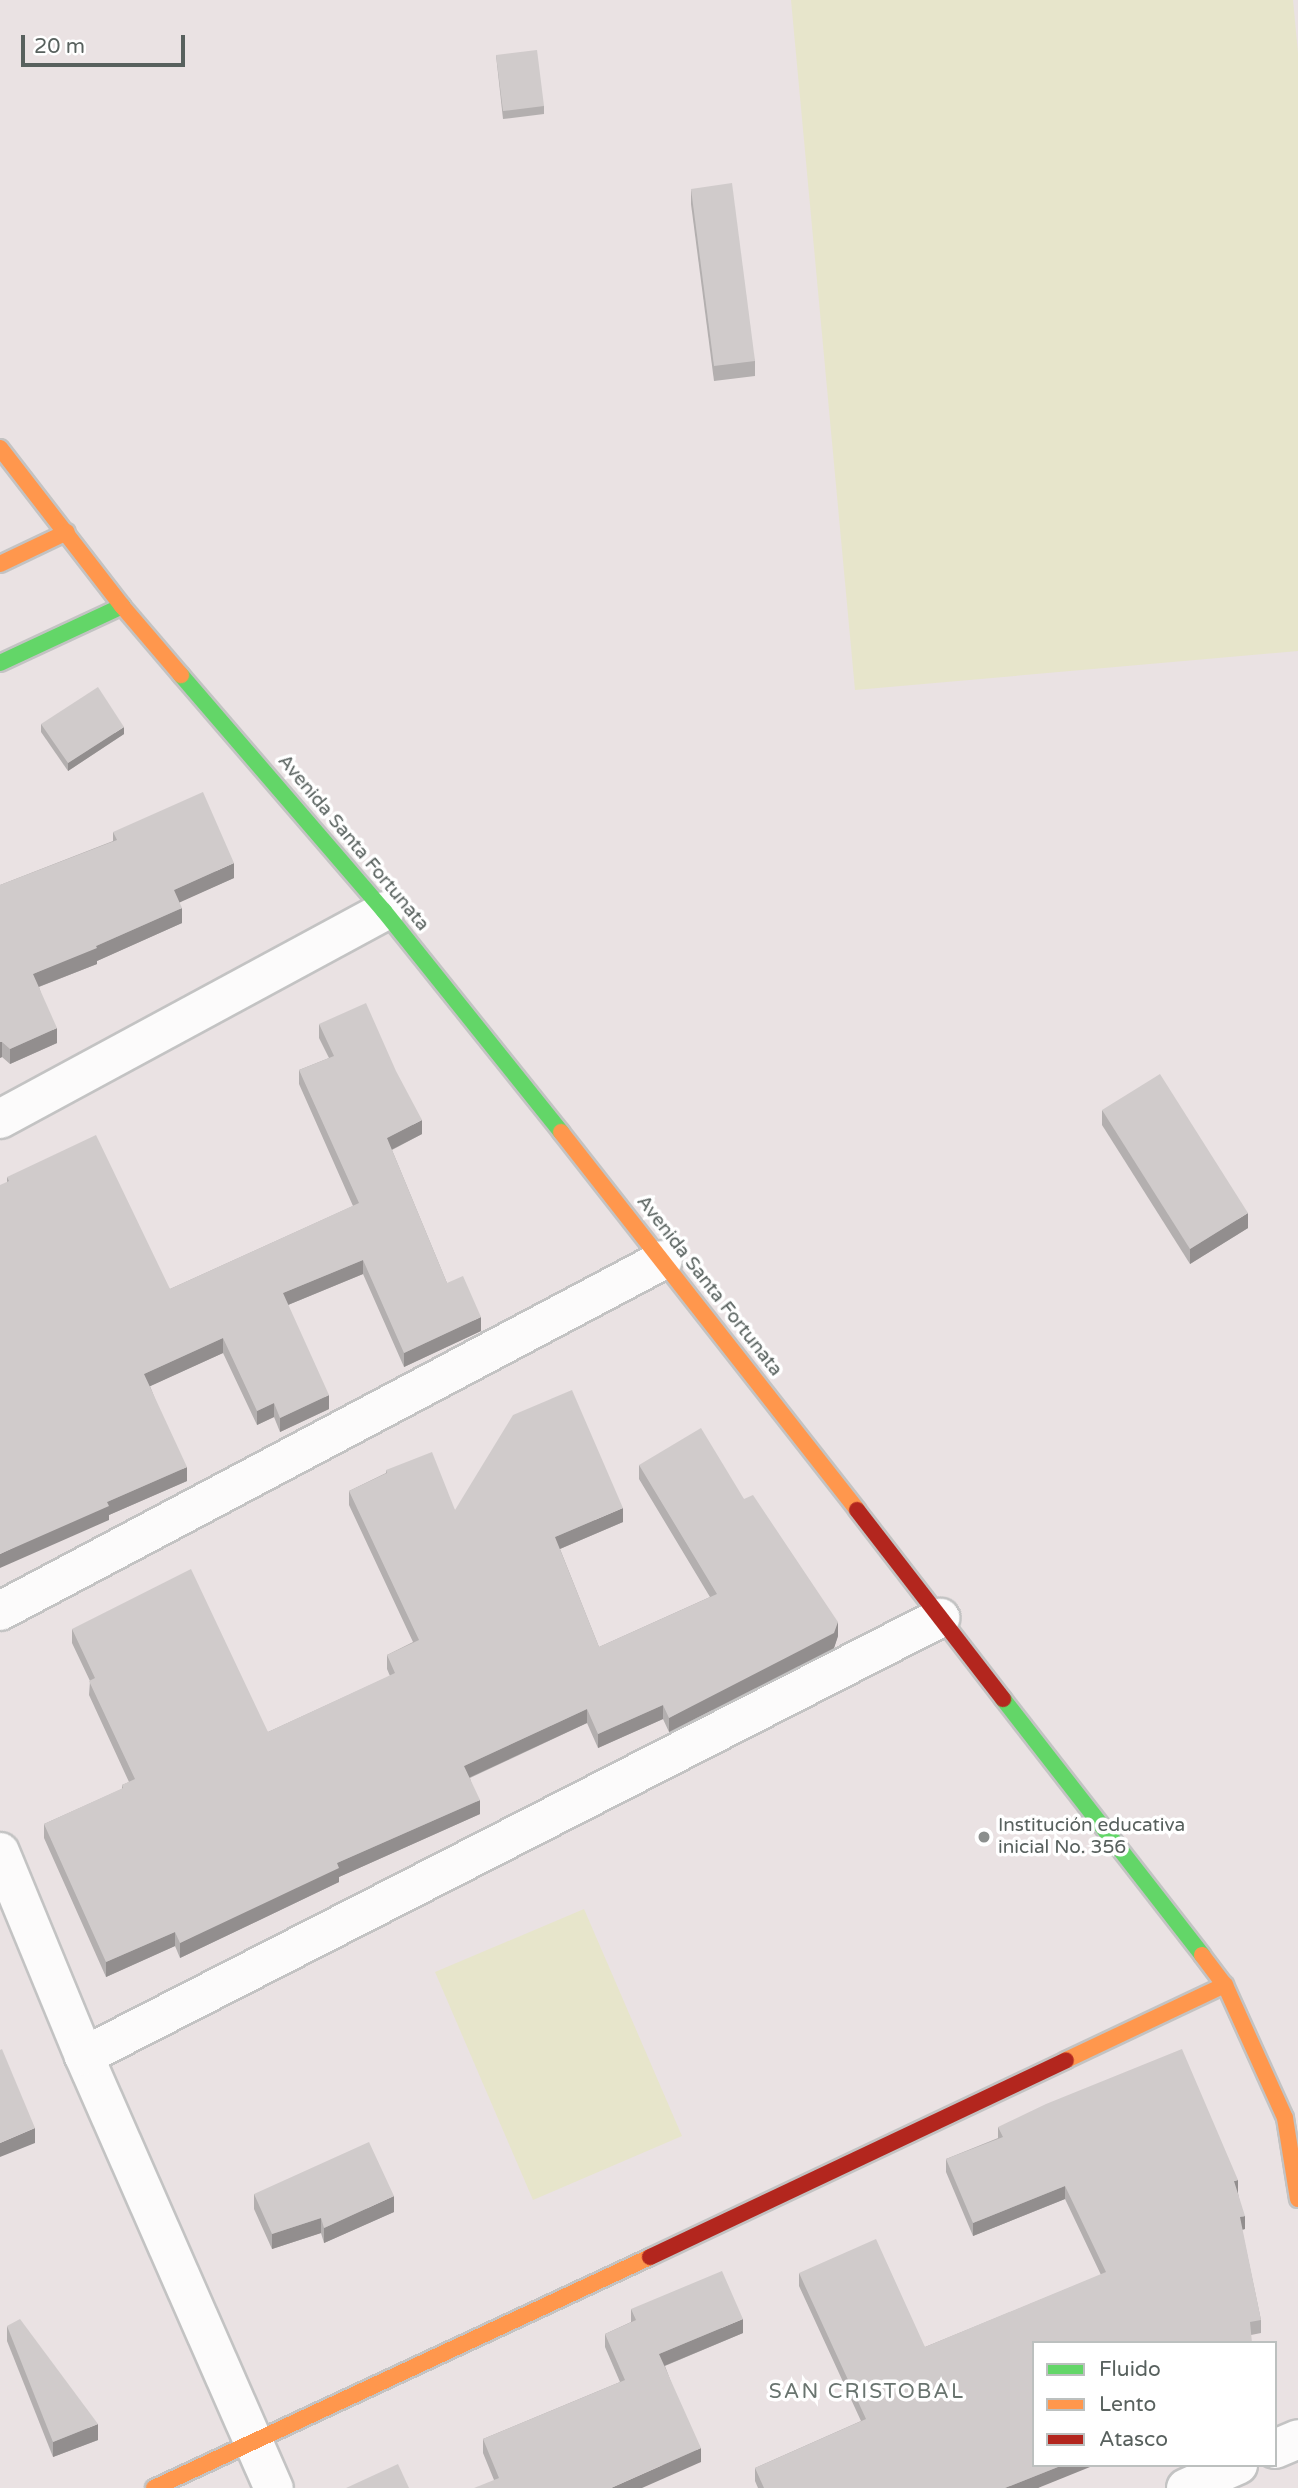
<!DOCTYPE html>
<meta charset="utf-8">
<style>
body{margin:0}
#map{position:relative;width:1298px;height:2488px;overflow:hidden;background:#eae2e3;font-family:"Varela Round",sans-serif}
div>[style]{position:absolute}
.green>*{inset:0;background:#e7e5cb}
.roads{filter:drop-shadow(2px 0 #c3c3c3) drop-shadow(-2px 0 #c3c3c3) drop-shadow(0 2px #c3c3c3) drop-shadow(0 -2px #c3c3c3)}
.street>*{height:38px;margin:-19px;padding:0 19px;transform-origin:19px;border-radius:19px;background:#fcfbfb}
.fast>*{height:16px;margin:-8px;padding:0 8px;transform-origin:8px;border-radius:8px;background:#63d668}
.slow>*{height:16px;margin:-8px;padding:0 8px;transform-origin:8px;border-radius:8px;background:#ff974d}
.jam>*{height:16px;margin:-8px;padding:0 8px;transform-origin:8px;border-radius:8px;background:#b3261e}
.wall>*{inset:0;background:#b3afaf}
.shaded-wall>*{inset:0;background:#928e8e}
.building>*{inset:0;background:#d0cbcb}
.dots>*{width:19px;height:19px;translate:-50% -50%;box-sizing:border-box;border:4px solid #fff;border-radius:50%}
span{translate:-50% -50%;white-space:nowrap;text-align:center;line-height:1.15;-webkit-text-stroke:7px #fff;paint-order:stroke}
.street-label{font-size:19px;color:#58615e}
.poi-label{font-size:19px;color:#58615e}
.left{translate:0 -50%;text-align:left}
.neighbourhood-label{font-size:21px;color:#69746f;letter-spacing:2px}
.legend{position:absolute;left:1032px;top:2341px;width:245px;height:126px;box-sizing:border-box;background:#fff;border:2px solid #bcc0bf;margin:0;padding:9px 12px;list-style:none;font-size:21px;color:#58615e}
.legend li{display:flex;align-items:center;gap:14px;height:35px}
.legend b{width:35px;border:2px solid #bcc0bf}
.scale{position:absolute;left:21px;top:35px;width:164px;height:32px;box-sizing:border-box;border:4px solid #58615e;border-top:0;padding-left:9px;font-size:21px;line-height:24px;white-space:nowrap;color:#58615e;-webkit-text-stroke:5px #fff;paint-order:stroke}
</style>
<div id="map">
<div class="green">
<i style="clip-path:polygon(791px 0,1293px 0,1298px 53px,1298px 651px,855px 690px)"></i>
<i style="clip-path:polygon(584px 1909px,682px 2136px,533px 2200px,435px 1972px)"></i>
</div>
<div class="roads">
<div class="street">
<i style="left:0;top:1119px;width:437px;rotate:-28.4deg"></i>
<i style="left:0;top:1611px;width:750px;rotate:-27.9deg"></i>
<i style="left:0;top:1852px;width:221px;rotate:67.6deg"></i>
<i style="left:84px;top:2056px;width:472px;rotate:66.3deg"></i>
<i style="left:84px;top:2056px;width:962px;rotate:-27.1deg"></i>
<i style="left:1275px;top:2449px;width:25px;rotate:-23deg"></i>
<i style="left:1186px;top:2488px;width:57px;rotate:-23.9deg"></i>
</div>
<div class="fast">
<i style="left:0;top:663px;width:135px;rotate:-25deg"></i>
<i style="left:181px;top:675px;width:311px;rotate:49.3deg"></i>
<i style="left:384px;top:911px;width:283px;rotate:51.3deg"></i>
<i style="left:1003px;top:1699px;width:324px;rotate:52.1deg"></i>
</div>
<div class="slow">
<i style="left:0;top:448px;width:200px;rotate:52.3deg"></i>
<i style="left:122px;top:606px;width:91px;rotate:49.5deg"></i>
<i style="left:0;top:564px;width:74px;rotate:-25.5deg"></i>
<i style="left:561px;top:1132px;width:480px;rotate:51.9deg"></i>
<i style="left:1202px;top:1955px;width:38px;rotate:53deg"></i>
<i style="left:1225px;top:1985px;width:146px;rotate:65.7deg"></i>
<i style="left:1285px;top:2118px;width:82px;rotate:80.9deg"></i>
<i style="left:1066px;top:2060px;width:176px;rotate:-25.3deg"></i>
<i style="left:154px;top:2488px;width:547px;rotate:-24.97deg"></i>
</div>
<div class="jam">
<i style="left:857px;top:1510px;width:239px;rotate:52.3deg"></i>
<i style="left:650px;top:2257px;width:460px;rotate:-25.3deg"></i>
</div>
</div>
<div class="wall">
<i style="clip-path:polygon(496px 55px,544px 106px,544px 114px,503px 119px)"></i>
<i style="clip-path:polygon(691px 189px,755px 361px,755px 376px,714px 381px,691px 204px)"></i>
<i style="clip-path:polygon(41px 724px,124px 734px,68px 771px,41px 732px)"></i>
<i style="clip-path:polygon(113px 832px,234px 878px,179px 902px,182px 923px,97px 961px,97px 964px,39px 987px,57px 1043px,10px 1064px,2px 1057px,0 1058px,0 885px,113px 841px)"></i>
<i style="clip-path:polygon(319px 1024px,422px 1134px,392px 1150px,447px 1283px,481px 1331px,404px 1367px,363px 1274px,288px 1305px,329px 1409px,280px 1432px,274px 1417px,257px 1425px,223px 1353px,150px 1386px,187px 1481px,109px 1515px,109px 1520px,7px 1182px,7px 1177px,170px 1289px,353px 1206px,299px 1084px,299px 1070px,329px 1058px,319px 1038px)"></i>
<i style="clip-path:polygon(1102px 1110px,1248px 1228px,1190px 1264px,1102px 1125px)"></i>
<i style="clip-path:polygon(639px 1465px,744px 1499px,838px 1636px,834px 1648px,669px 1732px,663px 1719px,598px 1748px,587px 1723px,470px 1778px,480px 1814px,339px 1877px,339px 1882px,180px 1958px,175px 1946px,106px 1977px,44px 1838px,44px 1824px,122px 1789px,122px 1785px,129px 1782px,89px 1695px,90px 1681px,72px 1643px,72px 1629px,268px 1732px,390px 1676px,387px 1669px,387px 1655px,413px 1642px,349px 1505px,349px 1491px,386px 1473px,386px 1470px,455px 1510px,623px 1522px,560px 1549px,599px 1647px,710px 1597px,639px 1479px)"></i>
<i style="clip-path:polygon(998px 2127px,1238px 2193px,1245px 2229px,1242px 2230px,1261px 2320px,1261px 2333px,1251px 2335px,1038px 2488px,758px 2488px,755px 2481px,755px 2468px,861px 2421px,799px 2286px,799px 2273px,925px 2347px,1101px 2275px,1065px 2199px,973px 2236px,946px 2172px,946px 2159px,998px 2138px)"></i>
<i style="clip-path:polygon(254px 2194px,394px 2212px,324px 2243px,321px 2233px,272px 2249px,254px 2209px)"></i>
<i style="clip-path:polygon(631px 2309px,743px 2333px,665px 2366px,701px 2462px,494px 2480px,483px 2453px,483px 2439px,620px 2382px,605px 2347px,605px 2334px,631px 2322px)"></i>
<i style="clip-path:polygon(7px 2326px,98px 2440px,53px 2457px,7px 2341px)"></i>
</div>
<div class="shaded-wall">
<i style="clip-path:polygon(124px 727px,124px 734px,68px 771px,68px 763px)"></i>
<i style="clip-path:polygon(234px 863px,234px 878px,174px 905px,174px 890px)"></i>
<i style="clip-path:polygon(182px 908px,182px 923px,97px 961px,97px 964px,33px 989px,33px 974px)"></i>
<i style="clip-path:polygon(57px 1028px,57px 1043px,10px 1064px,10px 1049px)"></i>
<i style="clip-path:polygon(0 1042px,2px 1042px,2px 1057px,0 1058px)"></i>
<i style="clip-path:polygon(422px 1120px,422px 1134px,387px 1152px,387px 1138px)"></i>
<i style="clip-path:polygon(1248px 1213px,1248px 1228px,1190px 1264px,1190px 1249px)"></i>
<i style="clip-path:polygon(363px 1260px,363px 1274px,283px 1307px,283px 1293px)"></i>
<i style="clip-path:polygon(481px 1317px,481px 1331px,404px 1367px,404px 1353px)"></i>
<i style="clip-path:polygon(223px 1338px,223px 1353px,144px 1389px,144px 1374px)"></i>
<i style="clip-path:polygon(329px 1395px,329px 1409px,280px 1432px,280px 1418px)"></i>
<i style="clip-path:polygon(274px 1403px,274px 1417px,257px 1425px,257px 1411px)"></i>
<i style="clip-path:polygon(187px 1467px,187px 1481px,109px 1515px,109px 1520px,0 1568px,0 1554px,107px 1502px)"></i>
<i style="clip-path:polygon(623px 1508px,623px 1522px,555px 1551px,555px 1537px)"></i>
<i style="clip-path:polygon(838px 1622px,838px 1636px,834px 1648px,669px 1732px,669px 1718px)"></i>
<i style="clip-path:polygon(663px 1705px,663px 1719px,598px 1748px,598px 1734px)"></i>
<i style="clip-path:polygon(587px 1709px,587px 1723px,464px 1780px,464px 1766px)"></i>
<i style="clip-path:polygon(480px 1800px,480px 1814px,339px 1877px,339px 1882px,180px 1958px,180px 1943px,337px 1863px)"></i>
<i style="clip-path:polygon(175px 1932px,175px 1946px,106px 1977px,106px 1962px)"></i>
<i style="clip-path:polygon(35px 2128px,35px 2143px,0 2157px,0 2143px)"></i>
<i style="clip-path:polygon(1238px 2180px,1238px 2193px,1234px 2194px,1234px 2181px)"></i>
<i style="clip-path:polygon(1065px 2186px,1065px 2199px,973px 2236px,973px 2223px)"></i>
<i style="clip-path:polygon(394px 2196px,394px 2212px,324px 2243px,324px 2228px)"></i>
<i style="clip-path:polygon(1245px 2216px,1245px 2229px,1240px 2230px,1240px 2217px)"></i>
<i style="clip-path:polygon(321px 2218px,321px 2233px,272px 2249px,272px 2234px)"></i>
<i style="clip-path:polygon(743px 2319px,743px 2333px,659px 2368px,659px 2354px)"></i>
<i style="clip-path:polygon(98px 2424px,98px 2440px,53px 2457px,53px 2442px)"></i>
<i style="clip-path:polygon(701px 2448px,701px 2462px,642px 2488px,611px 2488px)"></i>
<i style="clip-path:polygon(1063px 2465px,1095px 2465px,1038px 2488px,1005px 2488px)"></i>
</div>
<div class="building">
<i style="clip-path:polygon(537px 50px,544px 106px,503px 111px,496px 55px)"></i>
<i style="clip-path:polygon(732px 183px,755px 361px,714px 366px,691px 189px)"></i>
<i style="clip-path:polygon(98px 687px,124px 727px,68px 763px,41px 724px)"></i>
<i style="clip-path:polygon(203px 792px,234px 863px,174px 890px,182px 908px,96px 946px,97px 948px,33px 974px,57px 1028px,10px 1049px,2px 1042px,0 1042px,0 885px,117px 840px,113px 832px)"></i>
<i style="clip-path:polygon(366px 1003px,396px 1071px,422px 1120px,387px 1138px,447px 1283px,463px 1276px,481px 1317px,404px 1353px,363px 1260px,283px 1293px,329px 1395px,280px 1418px,274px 1403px,257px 1411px,223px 1338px,144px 1374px,187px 1467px,107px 1502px,109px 1506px,0 1554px,0 1185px,9px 1181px,7px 1177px,96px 1135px,170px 1289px,359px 1203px,299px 1070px,334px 1056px,319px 1024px)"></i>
<i style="clip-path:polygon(1160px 1074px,1248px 1213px,1190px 1249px,1102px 1110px)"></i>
<i style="clip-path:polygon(572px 1390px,623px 1508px,555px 1537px,599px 1647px,717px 1594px,639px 1465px,701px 1428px,744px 1499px,753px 1495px,838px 1622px,834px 1633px,669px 1718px,663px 1705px,598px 1734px,587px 1709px,464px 1766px,480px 1800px,337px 1863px,339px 1868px,180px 1943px,175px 1932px,106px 1962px,44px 1824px,123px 1788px,122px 1785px,135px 1779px,89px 1681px,95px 1678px,72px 1629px,191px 1569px,268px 1732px,395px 1673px,387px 1655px,419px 1640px,349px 1491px,387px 1473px,386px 1470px,432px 1452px,455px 1510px,513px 1415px)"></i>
<i style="clip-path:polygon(2px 2049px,35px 2128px,0 2143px,0 2050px)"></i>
<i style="clip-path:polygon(1182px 2049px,1238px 2180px,1234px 2181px,1245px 2216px,1240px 2217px,1261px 2320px,1250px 2322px,1252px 2343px,1034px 2343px,1034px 2465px,1063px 2465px,1005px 2488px,764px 2488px,755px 2468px,866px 2419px,799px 2273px,876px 2239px,925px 2347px,1106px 2272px,1065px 2186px,973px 2223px,946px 2159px,1003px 2137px,998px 2127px,1046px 2104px)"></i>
<i style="clip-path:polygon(369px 2142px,394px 2196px,324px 2228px,321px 2218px,272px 2234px,254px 2194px)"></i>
<i style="clip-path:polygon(722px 2271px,743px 2319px,659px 2354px,701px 2448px,611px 2488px,474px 2488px,499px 2478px,483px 2439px,625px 2380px,605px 2334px,636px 2320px,631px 2309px)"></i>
<i style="clip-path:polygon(20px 2319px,98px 2424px,53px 2442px,7px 2326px)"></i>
<i style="clip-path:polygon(398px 2464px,409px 2488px,346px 2488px)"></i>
</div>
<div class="dots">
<i style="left:984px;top:1837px;background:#8b8e8d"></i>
</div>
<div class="street-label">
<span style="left:353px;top:843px;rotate:50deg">Avenida Santa Fortunata</span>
<span style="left:709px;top:1286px;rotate:52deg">Avenida Santa Fortunata</span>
</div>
<div class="poi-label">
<span class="left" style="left:998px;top:1837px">Institución educativa<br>inicial No. 356</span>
</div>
<div class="neighbourhood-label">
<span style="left:867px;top:2392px">SAN CRISTOBAL</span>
</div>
<ul class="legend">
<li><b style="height:9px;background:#63d668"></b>Fluido</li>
<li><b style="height:9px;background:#ff974d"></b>Lento</li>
<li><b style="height:9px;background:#b3261e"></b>Atasco</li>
</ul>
<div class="scale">20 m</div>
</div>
